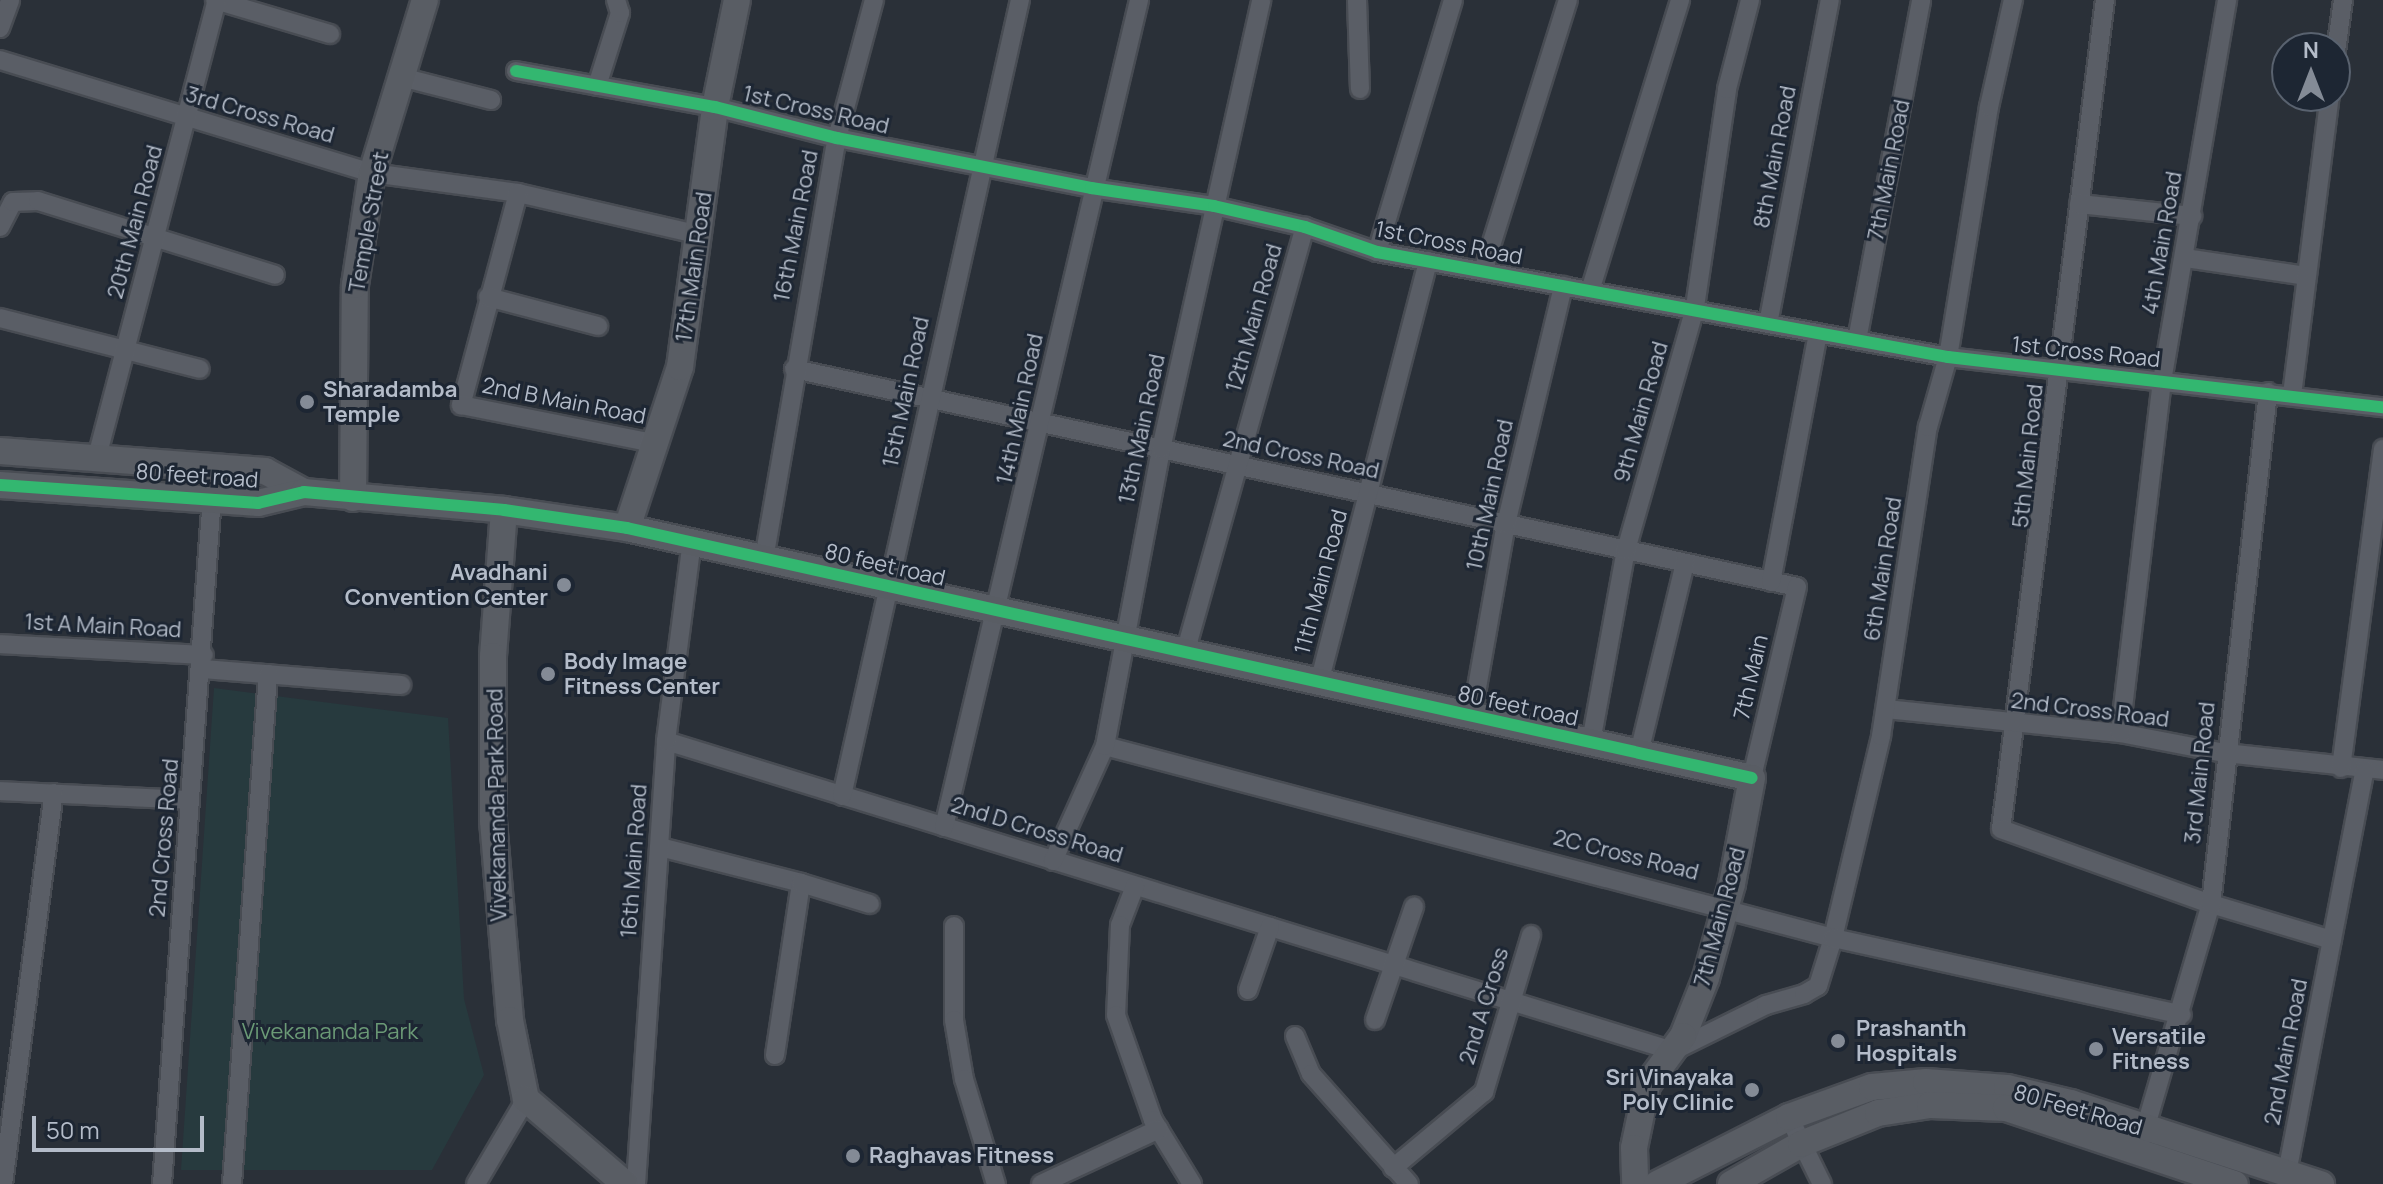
<!DOCTYPE html>
<style>
body{margin:0}
#map{position:relative;width:2383px;height:1184px;overflow:hidden;background:#2a3038;font-family:Manrope,sans-serif}
div>[style]{position:absolute}
.green>*{inset:0;background:#273a3e}
.roads{filter:drop-shadow(2px 0 #484c53) drop-shadow(-2px 0 #484c53) drop-shadow(0 2px #484c53) drop-shadow(0 -2px #484c53)}
.street>*{height:18px;margin:-9px;padding:0 9px;transform-origin:9px;border-radius:9px;background:#5a5e66}
.secondary>*{height:26px;margin:-13px;padding:0 13px;transform-origin:13px;border-radius:13px;background:#595d64}
.cycleway>*{height:12px;margin:-6px;padding:0 6px;transform-origin:6px;border-radius:6px;background:#33b770}
.dots>*{width:22px;height:22px;translate:-50% -50%;box-sizing:border-box;border:4px solid #1d2633;border-radius:50%}
span{translate:-50% -50%;white-space:nowrap;text-align:center;line-height:1.15;-webkit-text-stroke:6px #1d2633;paint-order:stroke}
.street-label{font-size:22px;color:#b4bcc9}
.poi-label{font-size:22px;color:#b4bcc9;font-weight:700}
.left{translate:0 -50%;text-align:left}
.right{translate:-100% -50%;text-align:right}
.park-label{font-size:22px;color:#6b9a76}
.north{position:absolute;left:2271px;top:32px;width:80px;height:80px;box-sizing:border-box;background:#1d2633;border:2px solid #59626f;border-radius:50%;rotate:0deg;font-size:22px;font-weight:700;line-height:32px;text-align:center;color:#b4bcc9}
.north::after{content:'';display:block;margin:auto;width:28px;height:36px;background:#848b96;clip-path:polygon(50% 0,100% 100%,50% 72%,0 100%)}
.scale{position:absolute;left:32px;top:1116px;width:172px;height:36px;box-sizing:border-box;border:4px solid #b4bcc9;border-top:0;padding-left:10px;font-size:24px;line-height:28px;white-space:nowrap;color:#b4bcc9;-webkit-text-stroke:6px #1d2633;paint-order:stroke}
</style>
<div id="map">
<div class="green">
<i style="clip-path:polygon(214px 688px,448px 718px,464px 999px,484px 1075px,432px 1170px,181px 1170px)"></i>
</div>
<div class="roads">
<div class="street">
<i style="left:215px;top:0;width:120px;rotate:16.5deg"></i>
<i style="left:1357px;top:0;width:89px;rotate:88.1deg"></i>
<i style="left:2105px;top:0;width:835px;rotate:97.15deg"></i>
<i style="left:2001px;top:829px;width:223px;rotate:19.7deg"></i>
<i style="left:2211px;top:904px;width:126px;rotate:16.6deg"></i>
<i style="left:0;top:28px;width:30px;rotate:-70deg"></i>
<i style="left:2335px;top:59px;width:60px;rotate:-82.3deg"></i>
<i style="left:0;top:60px;width:389px;rotate:16.9deg"></i>
<i style="left:372px;top:173px;width:147px;rotate:7.8deg"></i>
<i style="left:518px;top:193px;width:187px;rotate:13deg"></i>
<i style="left:516px;top:71px;width:202px;rotate:10.3deg"></i>
<i style="left:715px;top:107px;width:126px;rotate:14.3deg"></i>
<i style="left:837px;top:138px;width:259px;rotate:11.1deg"></i>
<i style="left:1091px;top:188px;width:124px;rotate:8.3deg"></i>
<i style="left:1214px;top:206px;width:93px;rotate:13deg"></i>
<i style="left:1305px;top:227px;width:76px;rotate:19.1deg"></i>
<i style="left:1377px;top:252px;width:581px;rotate:10.42deg"></i>
<i style="left:1948px;top:357px;width:438px;rotate:6.6deg"></i>
<i style="left:401px;top:77px;width:93px;rotate:14.3deg"></i>
<i style="left:597px;top:86px;width:77px;rotate:-72.5deg"></i>
<i style="left:620px;top:13px;width:14px;rotate:-107deg"></i>
<i style="left:518px;top:193px;width:220px;rotate:105deg"></i>
<i style="left:461px;top:405px;width:201px;rotate:11.2deg"></i>
<i style="left:2079px;top:204px;width:114px;rotate:6.1deg"></i>
<i style="left:0;top:227px;width:28px;rotate:-63deg"></i>
<i style="left:13px;top:202px;width:25px;rotate:-2deg"></i>
<i style="left:38px;top:201px;width:248px;rotate:17.3deg"></i>
<i style="left:1377px;top:252px;width:263px;rotate:-73.2deg"></i>
<i style="left:2185px;top:258px;width:123px;rotate:8.4deg"></i>
<i style="left:1483px;top:271px;width:284px;rotate:-72.6deg"></i>
<i style="left:1590px;top:291px;width:305px;rotate:-72.8deg"></i>
<i style="left:488px;top:297px;width:114px;rotate:14.8deg"></i>
<i style="left:0;top:318px;width:206px;rotate:14.3deg"></i>
<i style="left:1768px;top:324px;width:330px;rotate:-79.2deg"></i>
<i style="left:1857px;top:340px;width:346px;rotate:-79.3deg"></i>
<i style="left:794px;top:369px;width:1026px;rotate:12.26deg"></i>
<i style="left:1797px;top:587px;width:196px;rotate:103.3deg"></i>
<i style="left:2292px;top:395px;width:301px;rotate:-82.8deg"></i>
<i style="left:97px;top:457px;width:472px;rotate:-75.3deg"></i>
<i style="left:764px;top:559px;width:427px;rotate:-80.2deg"></i>
<i style="left:837px;top:138px;width:143px;rotate:-75deg"></i>
<i style="left:1771px;top:582px;width:253px;rotate:-79.3deg"></i>
<i style="left:0;top:644px;width:204px;rotate:3.1deg"></i>
<i style="left:1185px;top:653px;width:443px;rotate:-74.3deg"></i>
<i style="left:203px;top:669px;width:199px;rotate:4.6deg"></i>
<i style="left:1319px;top:683px;width:436px;rotate:-75.5deg"></i>
<i style="left:1886px;top:709px;width:235px;rotate:5.9deg"></i>
<i style="left:2120px;top:733px;width:107px;rotate:10.8deg"></i>
<i style="left:2225px;top:753px;width:159px;rotate:6.1deg"></i>
<i style="left:1472px;top:716px;width:195px;rotate:-80deg"></i>
<i style="left:1506px;top:524px;width:245px;rotate:-76.5deg"></i>
<i style="left:2120px;top:733px;width:354px;rotate:-83.2deg"></i>
<i style="left:2162px;top:381px;width:387px;rotate:-80.3deg"></i>
<i style="left:666px;top:741px;width:1054px;rotate:17.11deg"></i>
<i style="left:1673px;top:1051px;width:104px;rotate:-26.3deg"></i>
<i style="left:1766px;top:1005px;width:40px;rotate:-16deg"></i>
<i style="left:1804px;top:994px;width:16px;rotate:-30deg"></i>
<i style="left:1818px;top:986px;width:50px;rotate:-72.6deg"></i>
<i style="left:1833px;top:938px;width:208px;rotate:-76.6deg"></i>
<i style="left:1881px;top:736px;width:313px;rotate:-81.4deg"></i>
<i style="left:1928px;top:427px;width:73px;rotate:-74.1deg"></i>
<i style="left:1948px;top:357px;width:253px;rotate:-80.7deg"></i>
<i style="left:1989px;top:107px;width:110px;rotate:-77.4deg"></i>
<i style="left:1591px;top:742px;width:195px;rotate:-79.7deg"></i>
<i style="left:1626px;top:550px;width:253px;rotate:-74.1deg"></i>
<i style="left:1695px;top:307px;width:220px;rotate:-81.6deg"></i>
<i style="left:1727px;top:89px;width:92px;rotate:-75.5deg"></i>
<i style="left:1105px;top:746px;width:753px;rotate:14.77deg"></i>
<i style="left:1833px;top:938px;width:357px;rotate:12.4deg"></i>
<i style="left:1639px;top:753px;width:195px;rotate:-76.4deg"></i>
<i style="left:2341px;top:768px;width:322px;rotate:-82.5deg"></i>
<i style="left:0;top:791px;width:190px;rotate:2.7deg"></i>
<i style="left:842px;top:796px;width:816px;rotate:-77.4deg"></i>
<i style="left:944px;top:827px;width:850px;rotate:-76.73deg"></i>
<i style="left:660px;top:847px;width:146px;rotate:14.3deg"></i>
<i style="left:801px;top:883px;width:174px;rotate:98.6deg"></i>
<i style="left:1053px;top:861px;width:126px;rotate:-65.7deg"></i>
<i style="left:1105px;top:746px;width:302px;rotate:-79.3deg"></i>
<i style="left:1161px;top:449px;width:460px;rotate:-77.4deg"></i>
<i style="left:801px;top:883px;width:72px;rotate:16.9deg"></i>
<i style="left:1135px;top:886px;width:42px;rotate:111deg"></i>
<i style="left:1120px;top:925px;width:90px;rotate:92.5deg"></i>
<i style="left:1116px;top:1015px;width:111px;rotate:70.6deg"></i>
<i style="left:1153px;top:1120px;width:75px;rotate:58.6deg"></i>
<i style="left:954px;top:926px;width:94px;rotate:90deg"></i>
<i style="left:954px;top:1020px;width:60px;rotate:80.4deg"></i>
<i style="left:964px;top:1079px;width:110px;rotate:73.1deg"></i>
<i style="left:1248px;top:990px;width:67px;rotate:-70.8deg"></i>
<i style="left:1375px;top:1020px;width:120px;rotate:-71deg"></i>
<i style="left:1295px;top:1036px;width:41px;rotate:67.2deg"></i>
<i style="left:1311px;top:1074px;width:147px;rotate:48.3deg"></i>
<i style="left:1789px;top:1117px;width:75px;rotate:63.8deg"></i>
<i style="left:2143px;top:1136px;width:242px;rotate:-73.7deg"></i>
<i style="left:2211px;top:904px;width:515px;rotate:-83.65deg"></i>
<i style="left:1393px;top:1168px;width:119px;rotate:-39.9deg"></i>
<i style="left:1484px;top:1092px;width:164px;rotate:-73.3deg"></i>
<i style="left:2287px;top:1173px;width:411px;rotate:-79.1deg"></i>
<i style="left:3px;top:1184px;width:394px;rotate:-82.6deg"></i>
<i style="left:162px;top:1184px;width:690px;rotate:-85.84deg"></i>
<i style="left:232px;top:1184px;width:511px;rotate:-85.96deg"></i>
<i style="left:476px;top:1184px;width:99px;rotate:-59.5deg"></i>
<i style="left:636px;top:1184px;width:444px;rotate:-86.1deg"></i>
<i style="left:666px;top:741px;width:201px;rotate:-82.6deg"></i>
<i style="left:1041px;top:1184px;width:130px;rotate:-25deg"></i>
</div>
<div class="secondary">
<i style="left:0;top:451px;width:266px;rotate:4.3deg"></i>
<i style="left:265px;top:471px;width:44px;rotate:28.3deg"></i>
<i style="left:0;top:485px;width:259px;rotate:4deg"></i>
<i style="left:258px;top:503px;width:47px;rotate:-13.4deg"></i>
<i style="left:304px;top:492px;width:201px;rotate:5.1deg"></i>
<i style="left:504px;top:510px;width:124px;rotate:8.3deg"></i>
<i style="left:627px;top:528px;width:1152px;rotate:12.53deg"></i>
<i style="left:1752px;top:778px;width:108px;rotate:100.7deg"></i>
<i style="left:1732px;top:884px;width:98px;rotate:105.5deg"></i>
<i style="left:1706px;top:978px;width:62px;rotate:111.6deg"></i>
<i style="left:1683px;top:1036px;width:61px;rotate:126.3deg"></i>
<i style="left:1647px;top:1085px;width:64px;rotate:101.7deg"></i>
<i style="left:1634px;top:1148px;width:36px;rotate:88deg"></i>
<i style="left:353px;top:498px;width:213px;rotate:-89.5deg"></i>
<i style="left:355px;top:285px;width:113px;rotate:-81.4deg"></i>
<i style="left:372px;top:173px;width:181px;rotate:-73deg"></i>
<i style="left:504px;top:510px;width:146px;rotate:94.3deg"></i>
<i style="left:493px;top:656px;width:165px;rotate:90deg"></i>
<i style="left:493px;top:821px;width:200px;rotate:85.1deg"></i>
<i style="left:510px;top:1020px;width:81px;rotate:78.6deg"></i>
<i style="left:526px;top:1099px;width:130px;rotate:40.6deg"></i>
<i style="left:627px;top:528px;width:169px;rotate:-71.8deg"></i>
<i style="left:680px;top:367px;width:262px;rotate:-82.3deg"></i>
<i style="left:715px;top:107px;width:109px;rotate:-78.4deg"></i>
<i style="left:1657px;top:1184px;width:148px;rotate:-26.9deg"></i>
<i style="left:1789px;top:1117px;width:88px;rotate:-19.9deg"></i>
<i style="left:1872px;top:1087px;width:54px;rotate:-5.3deg"></i>
<i style="left:1926px;top:1082px;width:81px;rotate:4.2deg"></i>
<i style="left:2007px;top:1088px;width:66px;rotate:13.2deg"></i>
<i style="left:2071px;top:1103px;width:263px;rotate:18deg"></i>
<i style="left:1731px;top:1184px;width:81px;rotate:-29.7deg"></i>
<i style="left:1801px;top:1144px;width:83px;rotate:-21.9deg"></i>
<i style="left:1878px;top:1113px;width:53px;rotate:-8.7deg"></i>
<i style="left:1930px;top:1105px;width:76px;rotate:2.3deg"></i>
<i style="left:2006px;top:1108px;width:241px;rotate:18.4deg"></i>
</div>
</div>
<div class="cycleway">
<i style="left:516px;top:71px;width:202px;rotate:10.3deg"></i>
<i style="left:715px;top:107px;width:126px;rotate:14.3deg"></i>
<i style="left:837px;top:138px;width:259px;rotate:11.1deg"></i>
<i style="left:1091px;top:188px;width:124px;rotate:8.3deg"></i>
<i style="left:1214px;top:206px;width:93px;rotate:13deg"></i>
<i style="left:1305px;top:227px;width:76px;rotate:19.1deg"></i>
<i style="left:1377px;top:252px;width:581px;rotate:10.42deg"></i>
<i style="left:1948px;top:357px;width:438px;rotate:6.6deg"></i>
<i style="left:0;top:485px;width:259px;rotate:4deg"></i>
<i style="left:258px;top:503px;width:47px;rotate:-13.4deg"></i>
<i style="left:304px;top:492px;width:201px;rotate:5.1deg"></i>
<i style="left:504px;top:510px;width:124px;rotate:8.3deg"></i>
<i style="left:627px;top:528px;width:1152px;rotate:12.53deg"></i>
</div>
<div class="dots">
<i style="left:307px;top:402px;background:#848b96"></i>
<i style="left:564px;top:585px;background:#848b96"></i>
<i style="left:548px;top:674px;background:#848b96"></i>
<i style="left:1838px;top:1041px;background:#848b96"></i>
<i style="left:2096px;top:1049px;background:#848b96"></i>
<i style="left:1752px;top:1090px;background:#848b96"></i>
<i style="left:853px;top:1156px;background:#848b96"></i>
</div>
<div class="street-label">
<span style="left:816px;top:110px;rotate:13deg">1st Cross Road</span>
<span style="left:260px;top:115px;rotate:16deg">3rd Cross Road</span>
<span style="left:1775px;top:157px;rotate:-79deg">8th Main Road</span>
<span style="left:1889px;top:170px;rotate:-79deg">7th Main Road</span>
<span style="left:135px;top:222px;rotate:-75deg">20th Main Road</span>
<span style="left:369px;top:222px;rotate:-80deg">Temple Street</span>
<span style="left:796px;top:226px;rotate:-79deg">16th Main Road</span>
<span style="left:1449px;top:243px;rotate:11deg">1st Cross Road</span>
<span style="left:2162px;top:243px;rotate:-80deg">4th Main Road</span>
<span style="left:694px;top:267px;rotate:-82deg">17th Main Road</span>
<span style="left:1254px;top:318px;rotate:-74deg">12th Main Road</span>
<span style="left:2086px;top:352px;rotate:6deg">1st Cross Road</span>
<span style="left:906px;top:392px;rotate:-78deg">15th Main Road</span>
<span style="left:564px;top:401px;rotate:11deg">2nd B Main Road</span>
<span style="left:1020px;top:409px;rotate:-78deg">14th Main Road</span>
<span style="left:1641px;top:412px;rotate:-74deg">9th Main Road</span>
<span style="left:1142px;top:429px;rotate:-78deg">13th Main Road</span>
<span style="left:1301px;top:455px;rotate:12deg">2nd Cross Road</span>
<span style="left:2028px;top:456px;rotate:-84deg">5th Main Road</span>
<span style="left:197px;top:476px;rotate:4deg">80 feet road</span>
<span style="left:1490px;top:495px;rotate:-78deg">10th Main Road</span>
<span style="left:885px;top:565px;rotate:13deg">80 feet road</span>
<span style="left:1883px;top:569px;rotate:-81deg">6th Main Road</span>
<span style="left:1321px;top:582px;rotate:-75deg">11th Main Road</span>
<span style="left:103px;top:626px;rotate:3deg">1st A Main Road</span>
<span style="left:1751px;top:677px;rotate:-77deg">7th Main</span>
<span style="left:1518px;top:706px;rotate:12deg">80 feet road</span>
<span style="left:2090px;top:710px;rotate:7deg">2nd Cross Road</span>
<span style="left:2200px;top:773px;rotate:-84deg">3rd Main Road</span>
<span style="left:497px;top:805px;rotate:-91deg">Vivekananda Park Road</span>
<span style="left:1037px;top:830px;rotate:17deg">2nd D Cross Road</span>
<span style="left:164px;top:838px;rotate:-85deg">2nd Cross Road</span>
<span style="left:1626px;top:855px;rotate:14deg">2C Cross Road</span>
<span style="left:634px;top:861px;rotate:-86deg">16th Main Road</span>
<span style="left:1720px;top:917px;rotate:-75deg">7th Main Road</span>
<span style="left:1484px;top:1006px;rotate:-73deg">2nd A Cross</span>
<span style="left:2286px;top:1052px;rotate:-79deg">2nd Main Road</span>
<span style="left:2078px;top:1110px;rotate:16deg">80 Feet Road</span>
</div>
<div class="poi-label">
<span class="left" style="left:323px;top:402px">Sharadamba<br>Temple</span>
<span class="right" style="left:548px;top:585px">Avadhani<br>Convention Center</span>
<span class="left" style="left:564px;top:674px">Body Image<br>Fitness Center</span>
<span class="left" style="left:1856px;top:1041px">Prashanth<br>Hospitals</span>
<span class="left" style="left:2112px;top:1049px">Versatile<br>Fitness</span>
<span class="right" style="left:1734px;top:1090px">Sri Vinayaka<br>Poly Clinic</span>
<span class="left" style="left:869px;top:1156px">Raghavas Fitness</span>
</div>
<div class="park-label">
<span style="left:330px;top:1032px">Vivekananda Park</span>
</div>
<div class="north">N</div>
<div class="scale">50 m</div>
</div>
